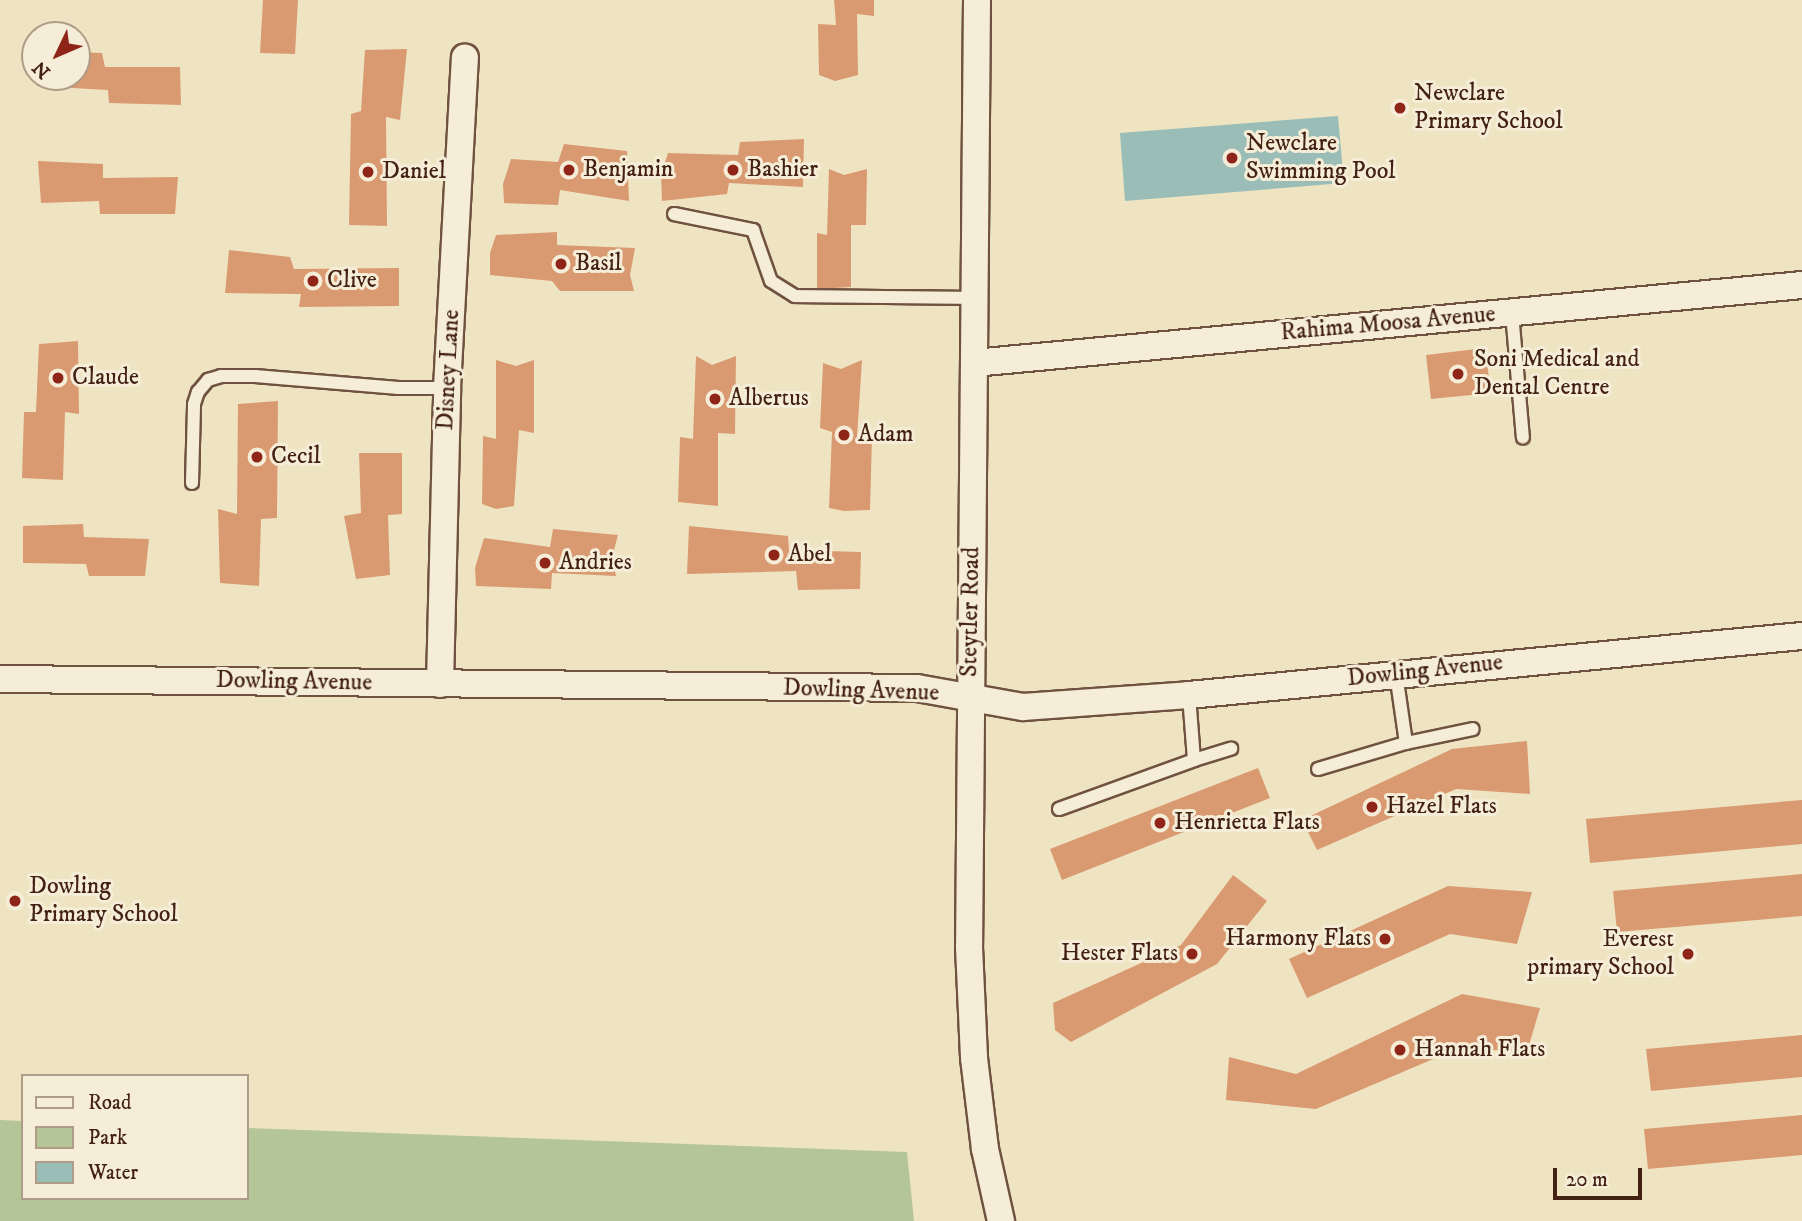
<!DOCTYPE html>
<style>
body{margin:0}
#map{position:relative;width:1802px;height:1221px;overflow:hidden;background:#efe4c2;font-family:"IM FELL DW Pica",serif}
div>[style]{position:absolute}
.green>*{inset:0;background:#b4c597}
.water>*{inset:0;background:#9abeb7}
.building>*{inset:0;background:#d99a72}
.roads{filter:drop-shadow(2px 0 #6f523f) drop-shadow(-2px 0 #6f523f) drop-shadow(0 2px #6f523f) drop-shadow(0 -2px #6f523f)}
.lane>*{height:12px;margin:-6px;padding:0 6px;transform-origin:6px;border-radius:6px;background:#f5edd7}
.street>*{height:26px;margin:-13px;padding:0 13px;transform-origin:13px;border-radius:13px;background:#f5edd7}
.dots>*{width:19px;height:19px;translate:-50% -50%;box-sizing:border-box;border:4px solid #f5edd7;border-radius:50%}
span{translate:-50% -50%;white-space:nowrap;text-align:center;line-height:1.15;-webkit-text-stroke:6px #f5edd7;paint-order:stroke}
.poi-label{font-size:24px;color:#442213}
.left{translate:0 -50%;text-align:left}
.right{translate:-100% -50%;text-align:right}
.street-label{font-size:24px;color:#442213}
.legend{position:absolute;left:21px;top:1074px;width:228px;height:126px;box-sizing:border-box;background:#f5edd7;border:2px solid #ae9c89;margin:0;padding:9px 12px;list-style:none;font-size:21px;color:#442213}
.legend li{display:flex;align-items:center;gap:14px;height:35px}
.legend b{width:35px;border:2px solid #ae9c89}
.north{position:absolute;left:21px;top:21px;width:70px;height:70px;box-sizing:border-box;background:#f5edd7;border:2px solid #ae9c89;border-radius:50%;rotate:226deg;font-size:19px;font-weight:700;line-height:28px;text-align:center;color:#442213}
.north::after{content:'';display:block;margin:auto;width:24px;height:32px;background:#8f2418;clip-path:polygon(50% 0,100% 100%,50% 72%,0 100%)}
.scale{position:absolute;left:1553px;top:1168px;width:89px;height:32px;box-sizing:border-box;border:4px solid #442213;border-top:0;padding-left:9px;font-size:21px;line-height:24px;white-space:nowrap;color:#442213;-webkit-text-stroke:5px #f5edd7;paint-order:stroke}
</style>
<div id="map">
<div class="green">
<i style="clip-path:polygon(0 1120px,23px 1121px,23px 1198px,247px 1198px,247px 1128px,907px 1152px,914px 1221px,0 1221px)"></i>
</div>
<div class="water">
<i style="clip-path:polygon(1338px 116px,1344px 183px,1125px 201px,1120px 133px)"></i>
</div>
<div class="building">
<i style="clip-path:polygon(263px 0,298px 0,295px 54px,260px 53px)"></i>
<i style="clip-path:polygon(834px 0,874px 0,874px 16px,857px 14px,858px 75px,835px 81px,819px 75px,818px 24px,836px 25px)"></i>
<i style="clip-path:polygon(407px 49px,400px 120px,386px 117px,387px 226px,349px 225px,351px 114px,361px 111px,365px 50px)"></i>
<i style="clip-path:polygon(77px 52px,102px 53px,105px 67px,180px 67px,181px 105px,109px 103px,108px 90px,37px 86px,38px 77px,77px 77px)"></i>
<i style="clip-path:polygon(804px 139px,803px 187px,729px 183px,727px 194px,662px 201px,661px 175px,668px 153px,738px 155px,740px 142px)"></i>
<i style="clip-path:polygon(564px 144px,627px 151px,629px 201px,560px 190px,558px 205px,504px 203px,503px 184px,511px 159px,558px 162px)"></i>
<i style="clip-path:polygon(38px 161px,103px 164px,103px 178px,178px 177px,175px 214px,100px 214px,99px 201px,41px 203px)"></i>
<i style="clip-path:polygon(829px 169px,844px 175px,867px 169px,866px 225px,851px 225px,851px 287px,817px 289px,817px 233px,827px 235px)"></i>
<i style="clip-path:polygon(557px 232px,557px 245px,635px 248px,630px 275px,634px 291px,560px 291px,552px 281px,490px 275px,490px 253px,496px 235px)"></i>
<i style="clip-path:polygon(229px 250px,290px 257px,294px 269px,399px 268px,399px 306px,299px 307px,301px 294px,225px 293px)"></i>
<i style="clip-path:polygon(78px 341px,79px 414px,65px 412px,63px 480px,22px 478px,24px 412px,36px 412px,39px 344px)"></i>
<i style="clip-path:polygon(1485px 348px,1491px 393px,1431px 399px,1426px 355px)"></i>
<i style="clip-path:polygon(696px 356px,712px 365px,736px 356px,735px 434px,718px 433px,718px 506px,678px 502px,680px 437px,693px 439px)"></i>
<i style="clip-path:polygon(496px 360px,516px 366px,534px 360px,534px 433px,519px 430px,514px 506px,496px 509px,482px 504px,483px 436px,496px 439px)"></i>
<i style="clip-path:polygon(862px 360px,857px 437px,872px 437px,870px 510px,844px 511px,829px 508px,832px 432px,820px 428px,823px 363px,841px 369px)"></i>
<i style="clip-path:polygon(278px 401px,277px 518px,261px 519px,259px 586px,220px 583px,218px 509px,237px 514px,238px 404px)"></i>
<i style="clip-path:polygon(359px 453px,402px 453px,402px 514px,388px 515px,390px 575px,356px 579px,344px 516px,361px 513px)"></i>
<i style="clip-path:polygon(83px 524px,84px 537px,149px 539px,145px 576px,89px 576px,86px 564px,23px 563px,23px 526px)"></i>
<i style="clip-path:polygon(689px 526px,788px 536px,789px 550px,861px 552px,860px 589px,798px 590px,796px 571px,687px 574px)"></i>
<i style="clip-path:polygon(553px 529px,618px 535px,612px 558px,616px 576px,552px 573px,551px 589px,476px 586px,475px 568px,484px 538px,550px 547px)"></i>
<i style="clip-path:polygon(1527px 741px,1530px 794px,1456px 789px,1317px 850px,1302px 820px,1452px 749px)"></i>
<i style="clip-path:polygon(1258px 768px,1270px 798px,1062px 880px,1050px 849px)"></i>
<i style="clip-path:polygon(1802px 800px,1802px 844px,1590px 863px,1586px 819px)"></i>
<i style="clip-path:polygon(1802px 874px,1802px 916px,1617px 932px,1613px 891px)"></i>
<i style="clip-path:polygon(1233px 875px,1267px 901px,1217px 964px,1071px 1042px,1055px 1030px,1053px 1003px,1181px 945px)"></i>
<i style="clip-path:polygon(1448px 886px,1532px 892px,1517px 944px,1450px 934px,1307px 998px,1289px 959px)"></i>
<i style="clip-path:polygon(1462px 994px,1540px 1008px,1527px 1052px,1459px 1048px,1316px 1109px,1226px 1100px,1229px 1057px,1296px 1074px)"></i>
<i style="clip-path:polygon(1802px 1035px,1802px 1077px,1651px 1091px,1646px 1049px)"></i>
<i style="clip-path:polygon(1802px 1115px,1802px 1155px,1648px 1169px,1644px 1129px)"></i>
</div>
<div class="roads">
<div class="lane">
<i style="left:674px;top:214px;width:81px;rotate:11.4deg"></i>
<i style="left:753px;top:230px;width:54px;rotate:70.6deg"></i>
<i style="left:771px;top:281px;width:28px;rotate:32deg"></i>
<i style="left:795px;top:296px;width:179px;rotate:0.6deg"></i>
<i style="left:1512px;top:313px;width:125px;rotate:85deg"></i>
<i style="left:192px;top:483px;width:79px;rotate:-88.5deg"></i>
<i style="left:194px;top:404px;width:13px;rotate:-72deg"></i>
<i style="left:198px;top:392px;width:16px;rotate:-50deg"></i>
<i style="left:208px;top:380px;width:14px;rotate:-17deg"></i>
<i style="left:221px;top:376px;width:34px"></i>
<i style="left:255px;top:376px;width:144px;rotate:4.8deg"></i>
<i style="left:398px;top:388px;width:49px"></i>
<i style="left:1406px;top:743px;width:68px;rotate:-11.8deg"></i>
<i style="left:1194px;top:760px;width:39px;rotate:-17deg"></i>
<i style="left:1318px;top:769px;width:92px;rotate:-16.5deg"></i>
<i style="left:1406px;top:743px;width:70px;rotate:-98.2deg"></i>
<i style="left:1059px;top:809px;width:144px;rotate:-19.9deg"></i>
<i style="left:1194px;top:760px;width:65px;rotate:-94.4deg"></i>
</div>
<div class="street">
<i style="left:977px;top:0;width:947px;rotate:90.48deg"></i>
<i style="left:969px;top:947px;width:111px;rotate:87.4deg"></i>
<i style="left:974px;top:1058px;width:92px;rotate:83.1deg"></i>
<i style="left:985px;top:1149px;width:74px;rotate:77.5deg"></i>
<i style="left:974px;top:363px;width:832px;rotate:-5.38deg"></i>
<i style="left:0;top:679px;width:917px;rotate:0.56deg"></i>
<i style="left:917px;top:688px;width:108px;rotate:10.2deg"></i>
<i style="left:1023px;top:707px;width:166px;rotate:-4.1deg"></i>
<i style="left:1189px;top:695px;width:616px;rotate:-5.5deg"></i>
<i style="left:440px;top:684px;width:296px;rotate:-88.6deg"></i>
<i style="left:447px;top:388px;width:331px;rotate:-86.9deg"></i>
</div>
</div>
<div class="dots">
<i style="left:1400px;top:108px;background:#8f2418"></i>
<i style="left:1232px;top:158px;background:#8f2418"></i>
<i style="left:569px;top:170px;background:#8f2418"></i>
<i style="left:733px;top:170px;background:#8f2418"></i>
<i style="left:368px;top:172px;background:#8f2418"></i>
<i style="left:561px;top:264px;background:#8f2418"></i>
<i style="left:313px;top:281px;background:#8f2418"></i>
<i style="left:1458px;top:374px;background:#8f2418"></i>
<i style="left:58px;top:378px;background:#8f2418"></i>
<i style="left:715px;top:399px;background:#8f2418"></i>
<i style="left:844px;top:435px;background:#8f2418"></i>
<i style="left:257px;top:457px;background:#8f2418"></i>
<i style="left:774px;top:555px;background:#8f2418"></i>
<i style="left:545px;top:563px;background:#8f2418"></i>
<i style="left:1372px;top:807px;background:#8f2418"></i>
<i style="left:1160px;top:823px;background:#8f2418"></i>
<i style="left:15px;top:901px;background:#8f2418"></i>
<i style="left:1385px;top:939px;background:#8f2418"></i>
<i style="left:1192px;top:954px;background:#8f2418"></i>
<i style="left:1688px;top:954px;background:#8f2418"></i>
<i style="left:1400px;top:1050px;background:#8f2418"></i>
</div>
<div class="poi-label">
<span class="left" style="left:1414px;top:108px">Newclare<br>Primary School</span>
<span class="left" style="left:1246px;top:158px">Newclare<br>Swimming Pool</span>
<span class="left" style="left:583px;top:170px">Benjamin</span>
<span class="left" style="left:747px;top:170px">Bashier</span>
<span class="left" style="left:382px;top:172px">Daniel</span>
<span class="left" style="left:575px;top:264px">Basil</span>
<span class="left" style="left:327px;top:281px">Clive</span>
<span class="left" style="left:1474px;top:374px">Soni Medical and<br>Dental Centre</span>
<span class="left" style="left:72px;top:378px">Claude</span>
<span class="left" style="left:729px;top:399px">Albertus</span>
<span class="left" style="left:858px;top:435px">Adam</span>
<span class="left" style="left:271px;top:457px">Cecil</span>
<span class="left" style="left:788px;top:555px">Abel</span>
<span class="left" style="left:559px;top:563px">Andries</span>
<span class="left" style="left:1386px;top:807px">Hazel Flats</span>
<span class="left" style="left:1174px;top:823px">Henrietta Flats</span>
<span class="left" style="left:29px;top:901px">Dowling<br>Primary School</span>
<span class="right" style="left:1371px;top:939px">Harmony Flats</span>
<span class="right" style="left:1674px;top:954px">Everest<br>primary School</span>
<span class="right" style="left:1178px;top:954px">Hester Flats</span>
<span class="left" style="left:1414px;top:1050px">Hannah Flats</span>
</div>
<div class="street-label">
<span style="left:1388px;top:324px;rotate:-5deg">Rahima Moosa Avenue</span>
<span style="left:449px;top:370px;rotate:-87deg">Disney Lane</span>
<span style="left:971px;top:612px;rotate:-89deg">Steytler Road</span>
<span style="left:1425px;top:671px;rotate:-6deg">Dowling Avenue</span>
<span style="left:294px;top:682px;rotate:1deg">Dowling Avenue</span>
<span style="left:861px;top:691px;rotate:2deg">Dowling Avenue</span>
</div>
<ul class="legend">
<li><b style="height:9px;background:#f5edd7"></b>Road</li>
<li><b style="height:19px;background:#b4c597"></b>Park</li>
<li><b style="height:19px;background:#9abeb7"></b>Water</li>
</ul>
<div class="north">N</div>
<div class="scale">20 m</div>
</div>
